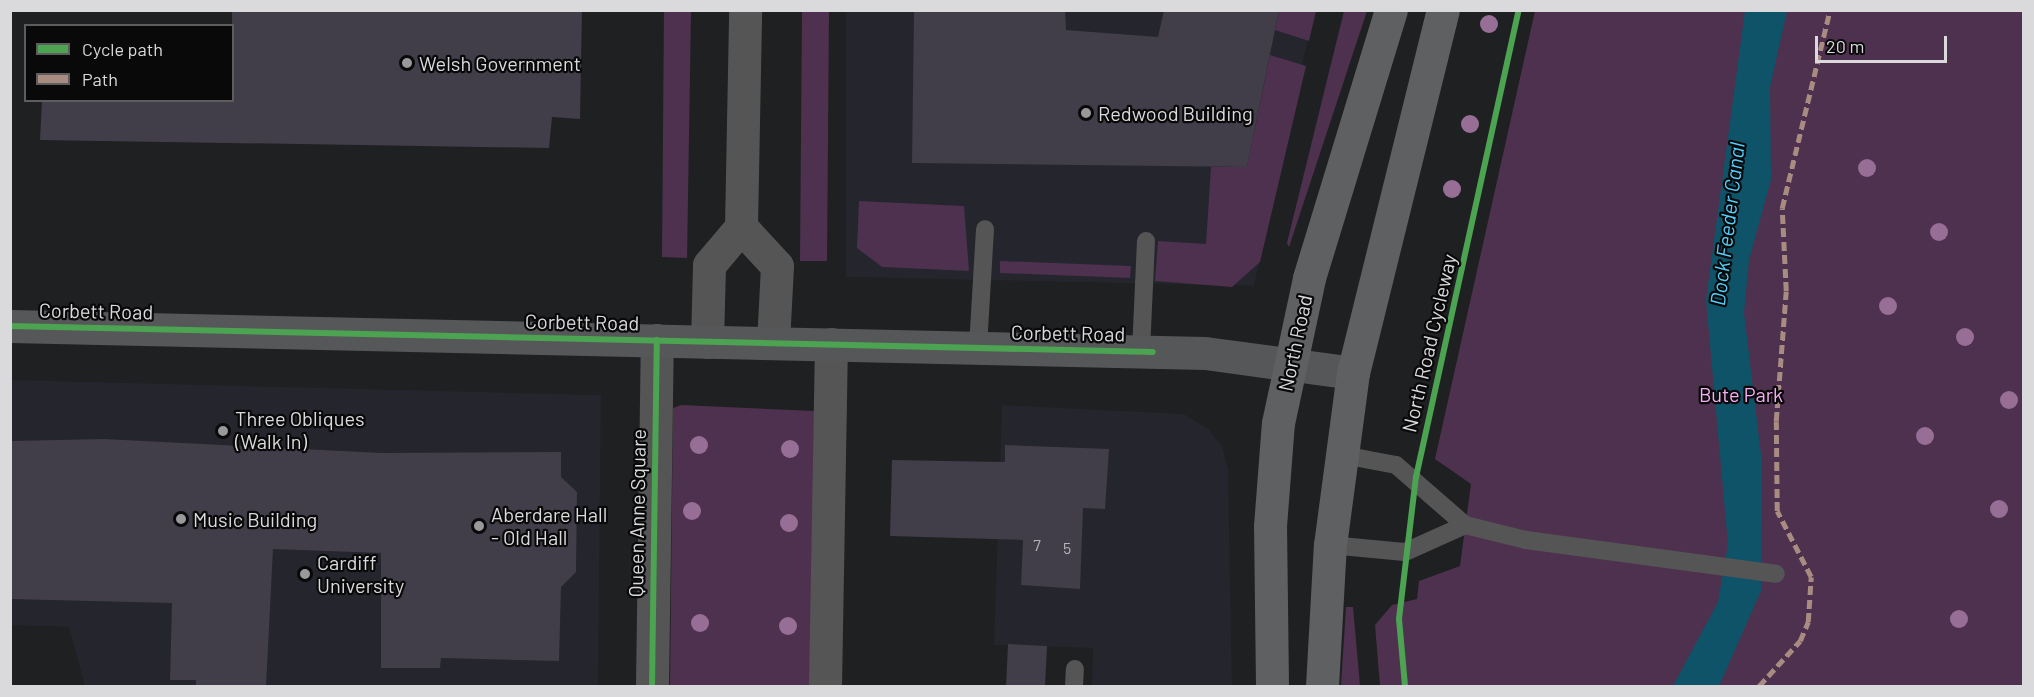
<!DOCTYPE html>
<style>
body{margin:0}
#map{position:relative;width:2034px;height:697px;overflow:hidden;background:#1f2021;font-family:Barlow,sans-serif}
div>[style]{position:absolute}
.built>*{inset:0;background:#24252d}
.green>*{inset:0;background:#4e314e}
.water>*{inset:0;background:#0f5369}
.building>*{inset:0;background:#413d49}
.lane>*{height:18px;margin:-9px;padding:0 9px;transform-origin:9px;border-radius:9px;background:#555556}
.street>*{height:33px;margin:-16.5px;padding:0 16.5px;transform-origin:16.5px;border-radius:16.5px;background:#555556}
.secondary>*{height:33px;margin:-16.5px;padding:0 16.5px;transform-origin:16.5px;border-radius:16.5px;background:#565758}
.primary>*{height:33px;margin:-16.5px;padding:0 16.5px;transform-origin:16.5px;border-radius:16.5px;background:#5f6061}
.quiet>*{height:4.5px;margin-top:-2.25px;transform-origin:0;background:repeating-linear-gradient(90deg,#a88b81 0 9px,transparent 0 13.5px)}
.cycleway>*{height:6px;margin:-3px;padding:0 3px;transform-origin:3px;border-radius:3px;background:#4ca352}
.trees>*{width:18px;height:18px;margin:-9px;border-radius:50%;background:#966e96}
.dots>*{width:16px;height:16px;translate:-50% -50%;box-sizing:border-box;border:3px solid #09090a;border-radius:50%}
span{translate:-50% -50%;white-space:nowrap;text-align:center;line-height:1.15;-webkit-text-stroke:4.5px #09090a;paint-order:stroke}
.number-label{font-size:16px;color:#b4b3b8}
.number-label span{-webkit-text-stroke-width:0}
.poi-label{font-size:20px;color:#dadadd}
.left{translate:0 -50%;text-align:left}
.street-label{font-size:20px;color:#dadadd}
.park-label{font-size:20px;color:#f7adf6}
.water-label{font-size:21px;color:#53d1fe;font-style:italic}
.frame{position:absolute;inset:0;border:12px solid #dadadd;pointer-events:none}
.legend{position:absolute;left:24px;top:24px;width:210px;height:78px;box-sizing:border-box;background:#09090a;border:2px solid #5d5d5e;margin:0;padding:8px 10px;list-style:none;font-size:18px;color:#dadadd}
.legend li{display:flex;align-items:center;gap:12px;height:30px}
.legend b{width:30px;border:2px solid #5d5d5e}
.scale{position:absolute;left:1815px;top:36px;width:132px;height:27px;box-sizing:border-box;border:3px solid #dadadd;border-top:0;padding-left:8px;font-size:18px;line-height:21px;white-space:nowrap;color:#dadadd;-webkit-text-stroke:4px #09090a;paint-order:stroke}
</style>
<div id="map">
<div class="built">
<i style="clip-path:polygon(846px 11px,1314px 11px,1254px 286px,846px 277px)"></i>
<i style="clip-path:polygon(11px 380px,601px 395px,598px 686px,85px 686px,69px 627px,11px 625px)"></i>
<i style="clip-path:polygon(1002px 405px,1184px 414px,1209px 430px,1222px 446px,1228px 470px,1232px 686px,1092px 686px,1093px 648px,994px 645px)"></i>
</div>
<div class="green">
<i style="clip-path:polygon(664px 11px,691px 11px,687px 258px,662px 257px)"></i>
<i style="clip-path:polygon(802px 11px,829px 11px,827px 261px,800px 261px)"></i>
<i style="clip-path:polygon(1279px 11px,1316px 11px,1309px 41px,1275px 30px)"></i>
<i style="clip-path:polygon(1344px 11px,1367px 11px,1289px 247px,1287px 243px)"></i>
<i style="clip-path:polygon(1535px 11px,2023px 11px,2023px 686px,1380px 686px,1375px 625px,1392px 605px,1417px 599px,1419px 581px,1460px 566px,1471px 484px,1435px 459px)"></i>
<i style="clip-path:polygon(1270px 55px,1306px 66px,1260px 262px,1232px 287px,1155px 281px,1158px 241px,1206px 244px,1211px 167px,1247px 167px)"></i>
<i style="clip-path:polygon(859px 201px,964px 206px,969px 271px,882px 267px,857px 248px)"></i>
<i style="clip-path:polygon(1000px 261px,1131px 266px,1130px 278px,1000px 273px)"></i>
<i style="clip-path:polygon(681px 405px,814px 411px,812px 686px,670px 686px,673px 408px)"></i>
<i style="clip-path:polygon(1346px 607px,1353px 607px,1360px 686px,1341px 686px)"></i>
</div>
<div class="water">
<i style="clip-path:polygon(1745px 11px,1787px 11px,1770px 87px,1771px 180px,1749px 260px,1744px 313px,1762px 463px,1761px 591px,1719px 686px,1673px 686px,1718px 602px,1728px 544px,1706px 300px)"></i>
</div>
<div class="building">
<i style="clip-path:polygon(232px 10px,582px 10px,580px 119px,552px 117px,549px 148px,40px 140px,42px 100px,232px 100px)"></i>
<i style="clip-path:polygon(914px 10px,1065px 10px,1066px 30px,1158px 37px,1164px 10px,1279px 10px,1247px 167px,912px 163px)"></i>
<i style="clip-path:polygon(104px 439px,381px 453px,561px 452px,561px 477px,577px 492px,576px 572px,561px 587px,559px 661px,441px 658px,440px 668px,381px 668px,381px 553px,273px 549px,266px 687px,196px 687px,196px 680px,170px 680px,172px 603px,10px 599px,10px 441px)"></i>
<i style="clip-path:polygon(1005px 445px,1109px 449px,1105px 509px,1083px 508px,1080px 589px,1021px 585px,1023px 540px,890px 536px,892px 460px,1005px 462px)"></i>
<i style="clip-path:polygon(1008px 644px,1047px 646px,1045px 687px,1006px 687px)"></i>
</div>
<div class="lane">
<i style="left:978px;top:347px;width:118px;rotate:-86.6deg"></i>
<i style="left:1141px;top:351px;width:110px;rotate:-87.4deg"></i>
<i style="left:1343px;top:455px;width:54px;rotate:10.7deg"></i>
<i style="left:1396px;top:465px;width:91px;rotate:41deg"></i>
<i style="left:1465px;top:525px;width:63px;rotate:13.8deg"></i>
<i style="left:1526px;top:540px;width:252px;rotate:7.7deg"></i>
<i style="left:1330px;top:545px;width:75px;rotate:5.3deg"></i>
<i style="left:1405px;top:552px;width:66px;rotate:-24.2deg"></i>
<i style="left:1074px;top:686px;width:17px;rotate:-87deg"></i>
</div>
<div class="street">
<i style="left:741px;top:227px;width:53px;rotate:47.3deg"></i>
<i style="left:777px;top:266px;width:77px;rotate:93deg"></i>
<i style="left:707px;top:342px;width:77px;rotate:-88.5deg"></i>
<i style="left:709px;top:265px;width:50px;rotate:-49.9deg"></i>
<i style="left:741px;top:227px;width:217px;rotate:-88.9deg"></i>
<i style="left:652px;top:686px;width:346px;rotate:-89.2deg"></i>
<i style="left:825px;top:686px;width:342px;rotate:-89deg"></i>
</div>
<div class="secondary">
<i style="left:10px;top:326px;width:1195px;rotate:1.29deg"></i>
<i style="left:1205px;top:353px;width:149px;rotate:7.7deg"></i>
</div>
<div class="primary">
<i style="left:1272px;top:686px;width:160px;rotate:-90.7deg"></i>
<i style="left:1270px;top:526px;width:103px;rotate:-85.6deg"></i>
<i style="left:1278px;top:423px;width:148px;rotate:-77.9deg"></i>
<i style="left:1309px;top:278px;width:280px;rotate:-73deg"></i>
<i style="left:1322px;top:686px;width:141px;rotate:-86.8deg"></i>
<i style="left:1330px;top:545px;width:174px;rotate:-82.4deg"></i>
<i style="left:1353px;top:373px;width:374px;rotate:-76.1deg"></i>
</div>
<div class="quiet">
<i style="left:1759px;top:686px;width:61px;rotate:-47.7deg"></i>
<i style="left:1800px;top:641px;width:21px;rotate:-67deg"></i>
<i style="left:1808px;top:622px;width:45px;rotate:-86.2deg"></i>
<i style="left:1811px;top:577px;width:74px;rotate:-117.3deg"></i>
<i style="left:1777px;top:511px;width:90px;rotate:-90.6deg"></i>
<i style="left:1776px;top:421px;width:130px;rotate:-85.6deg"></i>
<i style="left:1786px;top:291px;width:83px;rotate:-92.8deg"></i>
<i style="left:1782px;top:208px;width:204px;rotate:-76.4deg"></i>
</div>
<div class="cycleway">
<i style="left:10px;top:326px;width:1143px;rotate:1.3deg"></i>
<i style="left:652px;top:686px;width:346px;rotate:-89.2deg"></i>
<i style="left:1405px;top:686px;width:67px;rotate:-95.1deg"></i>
<i style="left:1399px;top:619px;width:143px;rotate:-83.2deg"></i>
<i style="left:1416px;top:477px;width:478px;rotate:-77.6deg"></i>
</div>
<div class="trees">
<i style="left:1489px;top:24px"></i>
<i style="left:1470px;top:124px"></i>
<i style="left:1867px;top:168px"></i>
<i style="left:1452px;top:189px"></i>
<i style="left:1939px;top:232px"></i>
<i style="left:1888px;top:306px"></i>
<i style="left:1965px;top:337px"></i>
<i style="left:2009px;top:400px"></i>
<i style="left:1925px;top:436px"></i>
<i style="left:699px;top:445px"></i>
<i style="left:790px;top:449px"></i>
<i style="left:1999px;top:509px"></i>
<i style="left:692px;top:511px"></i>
<i style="left:789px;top:523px"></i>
<i style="left:1959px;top:619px"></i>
<i style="left:700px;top:623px"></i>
<i style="left:788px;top:626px"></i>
</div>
<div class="dots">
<i style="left:407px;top:63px;background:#99999b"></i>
<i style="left:1086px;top:113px;background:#99999b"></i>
<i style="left:223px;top:431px;background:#99999b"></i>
<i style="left:181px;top:519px;background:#99999b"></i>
<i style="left:479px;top:526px;background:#99999b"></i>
<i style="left:305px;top:574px;background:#99999b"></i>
</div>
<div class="number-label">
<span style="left:1037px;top:545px">7</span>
<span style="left:1067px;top:548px">5</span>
</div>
<div class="poi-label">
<span class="left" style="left:419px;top:63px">Welsh Government</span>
<span class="left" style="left:1098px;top:113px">Redwood Building</span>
<span class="left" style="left:235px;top:430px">Three Obliques<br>(Walk In)</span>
<span class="left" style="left:491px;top:526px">Aberdare Hall<br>- Old Hall</span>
<span class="left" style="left:193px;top:519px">Music Building</span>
<span class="left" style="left:317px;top:574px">Cardiff<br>University</span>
</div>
<div class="street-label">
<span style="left:96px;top:311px;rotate:1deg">Corbett Road</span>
<span style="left:582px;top:322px;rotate:1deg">Corbett Road</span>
<span style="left:1068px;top:333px;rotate:1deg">Corbett Road</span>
<span style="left:1295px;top:343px;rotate:-78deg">North Road</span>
<span style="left:1429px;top:343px;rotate:-77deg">North Road Cycleway</span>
<span style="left:637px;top:513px;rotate:-89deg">Queen Anne Square</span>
</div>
<div class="park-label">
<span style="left:1741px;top:394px">Bute Park</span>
</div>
<div class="water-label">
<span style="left:1727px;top:224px;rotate:-83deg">Dock Feeder Canal</span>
</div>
<div class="frame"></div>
<ul class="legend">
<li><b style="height:8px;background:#4ca352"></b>Cycle path</li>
<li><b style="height:8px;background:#a88b81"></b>Path</li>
</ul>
<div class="scale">20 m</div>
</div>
